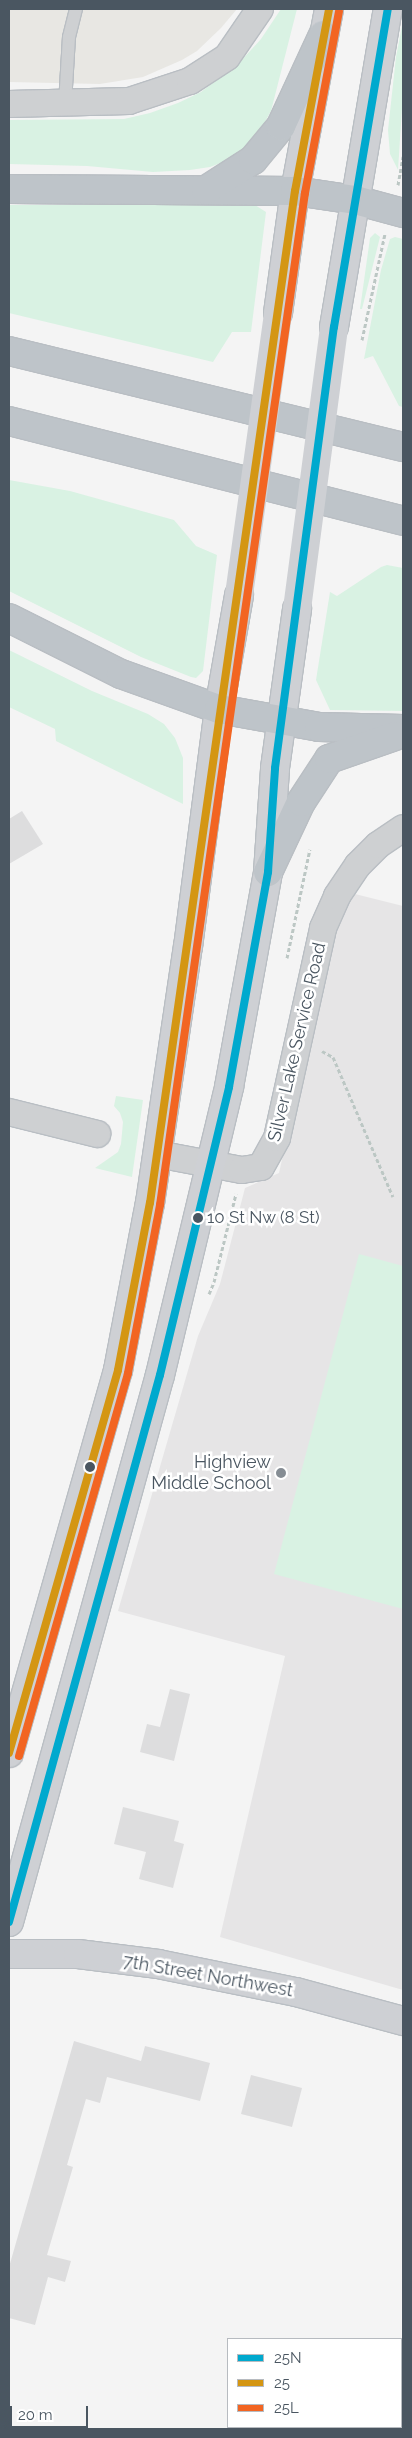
<!DOCTYPE html>
<style>
body{margin:0}
#map{position:relative;width:412px;height:2438px;overflow:hidden;background:#f4f4f4;font-family:Raleway,sans-serif}
div>[style]{position:absolute}
.commercial>*{inset:0;background:#e8e7e3}
.education>*{inset:0;background:#e6e5e6}
.green>*{inset:0;background:#d9f2e3}
.building>*{inset:0;background:#ddddde}
.path>*{height:3px;margin-top:-1.5px;transform-origin:0;background:repeating-linear-gradient(90deg,#bcc7c4 0 4px,transparent 0 6.5px)}
.roads{filter:drop-shadow(1px 0 #b9bec3) drop-shadow(-1px 0 #b9bec3) drop-shadow(0 1px #b9bec3) drop-shadow(0 -1px #b9bec3)}
.lane>*{height:12px;margin:-6px;padding:0 6px;transform-origin:6px;border-radius:6px;background:#ced0d2}
.street>*{height:26px;margin:-13px;padding:0 13px;transform-origin:13px;border-radius:13px;background:#ced0d2}
.secondary>*{height:28px;margin:-14px;padding:0 14px;transform-origin:14px;border-radius:14px;background:#ced0d4}
.highway>*{height:28px;margin:-14px;padding:0 14px;transform-origin:14px;border-radius:14px;background:#bec4c9}
.secondary-bridge>*{height:28px;margin:-14px;padding:0 14px;transform-origin:14px;border-radius:14px;background:#ced0d4}
.bus-1>*{height:8px;margin:-4px;padding:0 4px;transform-origin:4px;border-radius:4px;background:#00a9ce}
.bus-2>*{height:8px;margin:-4px;padding:0 4px;transform-origin:4px;border-radius:4px;background:#d49613}
.bus-3>*{height:8px;margin:-4px;padding:0 4px;transform-origin:4px;border-radius:4px;background:#f26522}
.dots>*{width:14px;height:14px;translate:-50% -50%;box-sizing:border-box;border:2px solid #fff;border-radius:50%}
span{translate:-50% -50%;white-space:nowrap;text-align:center;line-height:1.15;-webkit-text-stroke:5px #fff;paint-order:stroke}
.bus-label{font-size:17px;color:#4a5661}
.left{translate:0 -50%;text-align:left}
.street-label{font-size:18px;color:#4a5661}
.poi-label{font-size:18px;color:#4a5661}
.right{translate:-100% -50%;text-align:right}
.frame{position:absolute;inset:0;border:10px solid #4a5661;pointer-events:none}
.legend{position:absolute;left:227px;top:2338px;width:175px;height:90px;box-sizing:border-box;background:#fff;border:1px solid #b7bbc0;margin:0;padding:6px 9px;list-style:none;font-size:15px;color:#4a5661}
.legend li{display:flex;align-items:center;gap:10px;height:25px}
.legend b{width:25px;border:1px solid #b7bbc0}
.scale{position:absolute;left:10px;top:2406px;width:78px;height:22px;box-sizing:border-box;border:2px solid #4a5661;border-top:0;padding-left:6px;font-size:15px;line-height:18px;white-space:nowrap;color:#4a5661;-webkit-text-stroke:4px #fff;paint-order:stroke}
</style>
<div id="map">
<div class="commercial">
<i style="clip-path:polygon(9px 9px,237px 9px,221px 28px,197px 51px,182px 60px,143px 77px,100px 84px,9px 82px)"></i>
</div>
<div class="education">
<i style="clip-path:polygon(351px 893px,403px 906px,403px 1990px,220px 1937px,285px 1656px,118px 1611px,198px 1336px,220px 1284px,245px 1188px,279px 1173px,333px 931px)"></i>
</div>
<div class="green">
<i style="clip-path:polygon(281px 9px,297px 9px,271px 111px,261px 129px,248px 146px,231px 159px,210px 167px,190px 170px,153px 172px,87px 166px,9px 164px,9px 120px,124px 119px,150px 113px,178px 103px,201px 92px,239px 63px,261px 39px)"></i>
<i style="clip-path:polygon(403px 21px,403px 93px,398px 170px,390px 154px,388px 130px,396px 57px)"></i>
<i style="clip-path:polygon(9px 205px,255px 205px,266px 212px,251px 332px,232px 332px,213px 362px,9px 313px)"></i>
<i style="clip-path:polygon(375px 233px,380px 237px,362px 309px,360px 309px,370px 238px)"></i>
<i style="clip-path:polygon(395px 237px,403px 239px,403px 407px,399px 406px,373px 356px,364px 359px,381px 270px,390px 239px)"></i>
<i style="clip-path:polygon(9px 480px,70px 491px,174px 520px,196px 546px,217px 555px,203px 671px,196px 678px,191px 677px,141px 657px,9px 591px)"></i>
<i style="clip-path:polygon(387px 565px,403px 568px,403px 711px,330px 710px,316px 680px,330px 592px,337px 596px,381px 567px)"></i>
<i style="clip-path:polygon(9px 650px,92px 691px,148px 714px,164px 724px,175px 738px,183px 758px,183px 804px,56px 741px,55px 729px,9px 707px)"></i>
<i style="clip-path:polygon(116px 1096px,143px 1100px,132px 1177px,95px 1168px,118px 1152px,121px 1144px,123px 1122px,120px 1113px,114px 1106px)"></i>
<i style="clip-path:polygon(359px 1254px,403px 1266px,403px 1609px,274px 1574px)"></i>
</div>
<div class="building">
<i style="clip-path:polygon(22px 811px,43px 844px,9px 864px,9px 819px)"></i>
<i style="clip-path:polygon(170px 1689px,190px 1694px,174px 1761px,140px 1752px,147px 1724px,160px 1727px)"></i>
<i style="clip-path:polygon(123px 1807px,179px 1821px,174px 1841px,184px 1844px,173px 1888px,139px 1879px,146px 1852px,114px 1844px)"></i>
<i style="clip-path:polygon(74px 2041px,141px 2061px,145px 2046px,210px 2063px,200px 2101px,107px 2077px,100px 2103px,86px 2099px,67px 2165px,73px 2167px,47px 2255px,71px 2261px,65px 2282px,48px 2277px,35px 2325px,9px 2318px,9px 2267px)"></i>
<i style="clip-path:polygon(251px 2075px,302px 2088px,292px 2127px,241px 2114px)"></i>
</div>
<div class="path">
<i style="left:398px;top:185px;width:29px;rotate:-80deg"></i>
<i style="left:362px;top:340px;width:108px;rotate:-77.8deg"></i>
<i style="left:287px;top:958px;width:111px;rotate:-78.1deg"></i>
<i style="left:322px;top:1051px;width:13px;rotate:29deg"></i>
<i style="left:333px;top:1057px;width:152px;rotate:66.8deg"></i>
<i style="left:209px;top:1294px;width:13px;rotate:-67deg"></i>
<i style="left:214px;top:1282px;width:91px;rotate:-76deg"></i>
</div>
<div class="roads">
<div class="lane">
<i style="left:65px;top:104px;width:67px;rotate:-86.6deg"></i>
<i style="left:69px;top:37px;width:29px;rotate:-76deg"></i>
</div>
<div class="street">
<i style="left:9px;top:104px;width:120px;rotate:-1.4deg"></i>
<i style="left:129px;top:101px;width:64px;rotate:-18.2deg"></i>
<i style="left:190px;top:81px;width:44px;rotate:-33deg"></i>
<i style="left:227px;top:57px;width:58px;rotate:-55.5deg"></i>
<i style="left:9px;top:1112px;width:91px;rotate:14deg"></i>
<i style="left:157px;top:1154px;width:86px;rotate:10.7deg"></i>
<i style="left:242px;top:1170px;width:19px;rotate:-9deg"></i>
<i style="left:261px;top:1167px;width:33px;rotate:-61deg"></i>
<i style="left:277px;top:1138px;width:215px;rotate:-77.6deg"></i>
<i style="left:323px;top:928px;width:35px;rotate:-66deg"></i>
<i style="left:337px;top:896px;width:37px;rotate:-56deg"></i>
<i style="left:358px;top:865px;width:28px;rotate:-45deg"></i>
<i style="left:378px;top:845px;width:30px;rotate:-34deg"></i>
</div>
<div class="secondary">
<i style="left:278px;top:313px;width:123px;rotate:-82.1deg"></i>
<i style="left:295px;top:191px;width:185px;rotate:-79.4deg"></i>
<i style="left:334px;top:327px;width:323px;rotate:-80.4deg"></i>
<i style="left:9px;top:1753px;width:398px;rotate:-74.1deg"></i>
<i style="left:118px;top:1370px;width:170px;rotate:-79.2deg"></i>
<i style="left:150px;top:1203px;width:259px;rotate:-81.6deg"></i>
<i style="left:188px;top:947px;width:240px;rotate:-82.6deg"></i>
<i style="left:219px;top:709px;width:116px;rotate:-80deg"></i>
<i style="left:9px;top:1922px;width:567px;rotate:-74.57deg"></i>
<i style="left:160px;top:1375px;width:296px;rotate:-76.5deg"></i>
<i style="left:229px;top:1087px;width:219px;rotate:-79.7deg"></i>
<i style="left:268px;top:872px;width:104px;rotate:-86.1deg"></i>
<i style="left:275px;top:768px;width:161px;rotate:-82.1deg"></i>
<i style="left:9px;top:1954px;width:69px"></i>
<i style="left:78px;top:1954px;width:81px;rotate:7.1deg"></i>
<i style="left:158px;top:1964px;width:141px;rotate:11.5deg"></i>
<i style="left:296px;top:1992px;width:111px;rotate:15.2deg"></i>
</div>
<div class="highway">
<i style="left:9px;top:189px;width:286px;rotate:0.4deg"></i>
<i style="left:295px;top:191px;width:61px;rotate:8.5deg"></i>
<i style="left:355px;top:200px;width:50px;rotate:15.2deg"></i>
<i style="left:206px;top:190px;width:56px;rotate:-32.6deg"></i>
<i style="left:253px;top:160px;width:44px;rotate:-50.5deg"></i>
<i style="left:281px;top:126px;width:100px;rotate:-65.2deg"></i>
<i style="left:9px;top:351px;width:406px;rotate:13.7deg"></i>
<i style="left:9px;top:421px;width:406px;rotate:14.2deg"></i>
<i style="left:9px;top:618px;width:125px;rotate:26.6deg"></i>
<i style="left:121px;top:674px;width:104px;rotate:19.7deg"></i>
<i style="left:219px;top:709px;width:102px;rotate:10.2deg"></i>
<i style="left:319px;top:727px;width:84px;rotate:1.4deg"></i>
<i style="left:268px;top:872px;width:77px;rotate:-64.8deg"></i>
<i style="left:301px;top:802px;width:51px;rotate:-56.9deg"></i>
<i style="left:329px;top:759px;width:70px;rotate:-19.2deg"></i>
</div>
</div>
<div class="secondary-bridge">
<i style="left:239px;top:595px;width:285px;rotate:-82.1deg"></i>
<i style="left:297px;top:609px;width:284px;rotate:-82.5deg"></i>
</div>
<div class="bus-1">
<i style="left:9px;top:1922px;width:567px;rotate:-74.57deg"></i>
<i style="left:160px;top:1375px;width:296px;rotate:-76.5deg"></i>
<i style="left:229px;top:1087px;width:219px;rotate:-79.7deg"></i>
<i style="left:268px;top:872px;width:104px;rotate:-86.1deg"></i>
<i style="left:275px;top:768px;width:445px;rotate:-82.4deg"></i>
<i style="left:334px;top:327px;width:323px;rotate:-80.4deg"></i>
</div>
<div class="bus-2">
<i style="left:9px;top:1753px;width:398px;rotate:-74.1deg"></i>
<i style="left:118px;top:1370px;width:170px;rotate:-79.2deg"></i>
<i style="left:150px;top:1203px;width:1022px;rotate:-81.85deg"></i>
<i style="left:295px;top:191px;width:185px;rotate:-79.4deg"></i>
</div>
<div class="bus-3">
<i style="left:19px;top:1756px;width:398px;rotate:-74.1deg"></i>
<i style="left:128px;top:1373px;width:171px;rotate:-79.2deg"></i>
<i style="left:160px;top:1205px;width:1022px;rotate:-81.85deg"></i>
<i style="left:305px;top:193px;width:185px;rotate:-79.4deg"></i>
</div>
<div class="dots">
<i style="left:198px;top:1218px;background:#4a5661"></i>
<i style="left:90px;top:1467px;background:#4a5661"></i>
<i style="left:281px;top:1473px;background:#868d94"></i>
</div>
<div class="bus-label">
<span class="left" style="left:207px;top:1218px">10 St Nw (8 St)</span>
</div>
<div class="street-label">
<span style="left:297px;top:1042px;rotate:-77deg">Silver Lake Service Road</span>
<span style="left:208px;top:1976px;rotate:10deg">7th Street Northwest</span>
</div>
<div class="poi-label">
<span class="right" style="left:271px;top:1473px">Highview<br>Middle School</span>
</div>
<div class="frame"></div>
<ul class="legend">
<li><b style="height:6px;background:#00a9ce"></b>25N</li>
<li><b style="height:6px;background:#d49613"></b>25</li>
<li><b style="height:6px;background:#f26522"></b>25L</li>
</ul>
<div class="scale">20 m</div>
</div>
